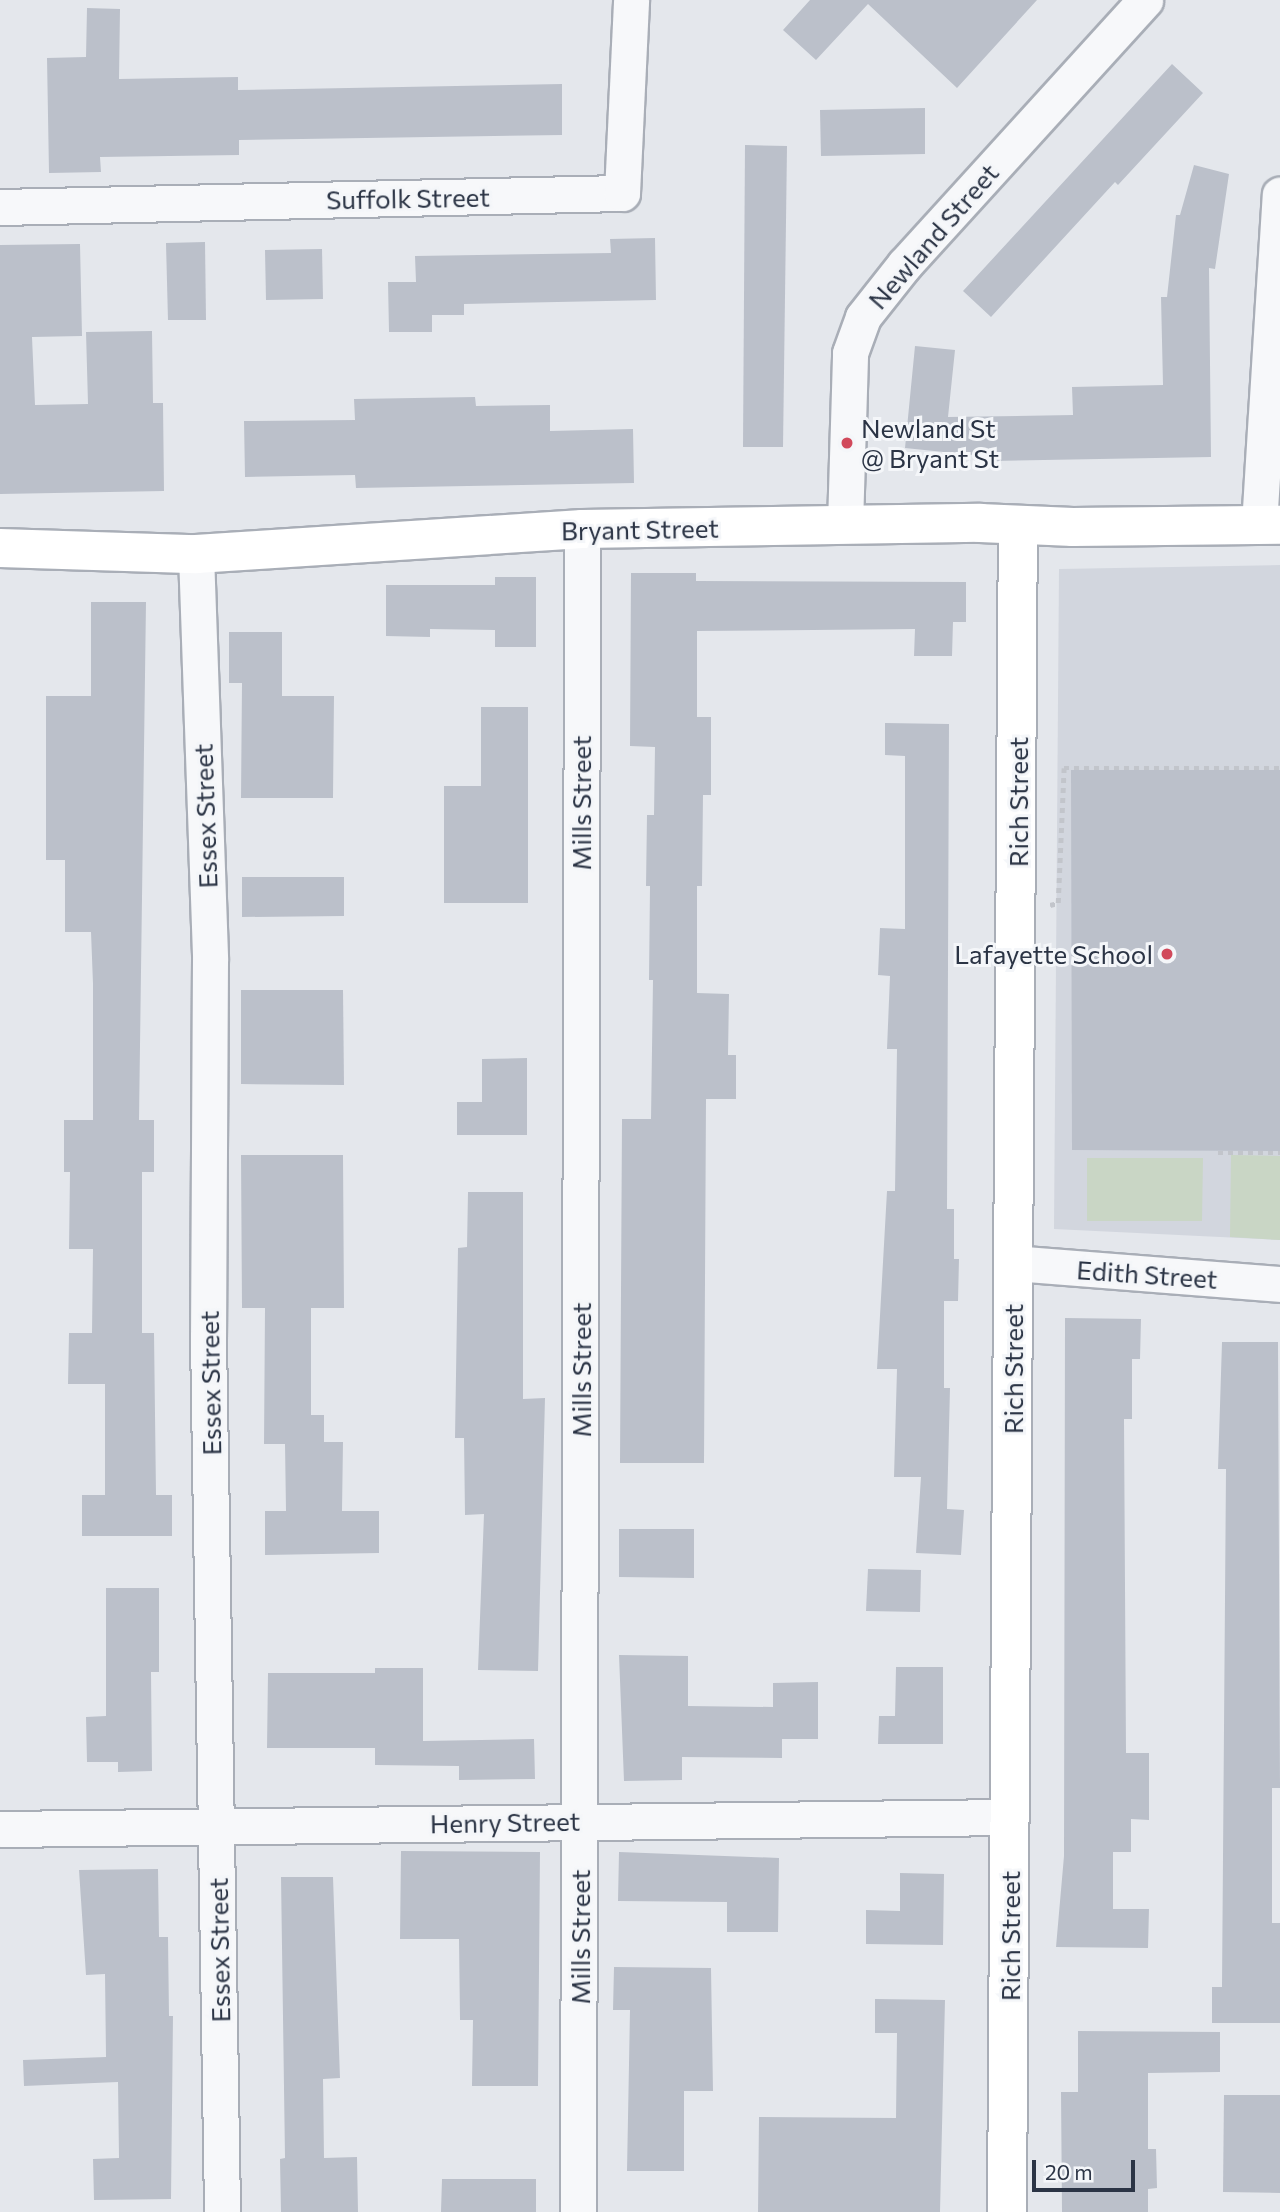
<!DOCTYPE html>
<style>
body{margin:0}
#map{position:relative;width:1280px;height:2212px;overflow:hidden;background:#e4e7ec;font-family:Commissioner,sans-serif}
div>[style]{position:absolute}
.built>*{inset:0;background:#d2d6de}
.green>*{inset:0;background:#c9d6c5}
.building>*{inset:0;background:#bbc0ca}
.path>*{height:4.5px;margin-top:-2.25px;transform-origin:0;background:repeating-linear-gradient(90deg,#c2c5cb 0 5px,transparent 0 10px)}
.roads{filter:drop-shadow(2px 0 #a9aeb7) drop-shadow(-2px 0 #a9aeb7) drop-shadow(0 2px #a9aeb7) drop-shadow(0 -2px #a9aeb7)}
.street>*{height:35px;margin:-17.5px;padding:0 17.5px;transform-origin:17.5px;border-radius:17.5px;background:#f7f8fa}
.secondary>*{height:38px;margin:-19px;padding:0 19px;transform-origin:19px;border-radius:19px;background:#fff}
.dots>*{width:19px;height:19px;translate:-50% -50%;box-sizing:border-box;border:4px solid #f4f6f9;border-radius:50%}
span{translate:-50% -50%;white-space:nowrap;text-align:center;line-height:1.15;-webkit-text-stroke:6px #f4f6f9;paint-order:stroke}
.street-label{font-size:26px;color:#2b3445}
.poi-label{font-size:26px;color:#2b3445}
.left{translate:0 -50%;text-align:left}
.right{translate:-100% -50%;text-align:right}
.scale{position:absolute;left:1032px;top:2160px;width:103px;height:32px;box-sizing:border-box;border:4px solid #2b3445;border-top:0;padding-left:9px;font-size:21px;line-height:24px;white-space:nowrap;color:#2b3445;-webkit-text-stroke:5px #f4f6f9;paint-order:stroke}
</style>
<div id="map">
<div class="built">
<i style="clip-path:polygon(1280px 565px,1280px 1240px,1054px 1229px,1059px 569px)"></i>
</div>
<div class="green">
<i style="clip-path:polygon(1231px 1155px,1280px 1156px,1280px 1240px,1230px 1237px)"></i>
<i style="clip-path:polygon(1087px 1158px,1203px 1158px,1202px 1221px,1087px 1221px)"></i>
</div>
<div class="building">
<i style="clip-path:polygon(810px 0,1037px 0,957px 88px,868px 4px,816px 60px,783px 30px)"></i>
<i style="clip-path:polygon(87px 8px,120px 9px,119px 79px,238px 77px,238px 90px,562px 84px,562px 135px,239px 140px,239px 155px,100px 157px,101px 172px,49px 173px,47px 58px,86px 57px)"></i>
<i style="clip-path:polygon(1172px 64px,1203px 93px,1118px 185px,1115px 182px,991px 317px,963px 291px)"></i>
<i style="clip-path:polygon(925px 108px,925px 154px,821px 156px,820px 110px)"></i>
<i style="clip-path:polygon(745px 145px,787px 146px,783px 447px,743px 447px)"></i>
<i style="clip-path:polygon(1194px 165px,1229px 174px,1215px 269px,1209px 268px,1211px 457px,992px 461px,992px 457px,905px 448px,915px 346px,955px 350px,948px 417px,1073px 415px,1072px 387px,1163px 385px,1161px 297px,1167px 297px,1176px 215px,1180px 215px)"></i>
<i style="clip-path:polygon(655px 238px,656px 300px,464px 304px,464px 315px,432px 315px,432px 332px,389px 332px,388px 282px,416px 282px,415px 256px,611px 253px,610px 239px)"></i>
<i style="clip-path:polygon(205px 242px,206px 320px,168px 320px,166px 243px)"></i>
<i style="clip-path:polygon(80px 244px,82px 336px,32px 337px,35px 405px,88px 404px,86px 332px,152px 331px,153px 403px,163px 403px,164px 491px,0 494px,0 245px)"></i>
<i style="clip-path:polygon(322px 249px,323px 299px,266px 300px,265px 250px)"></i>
<i style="clip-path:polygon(475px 397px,476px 406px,550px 405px,550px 431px,633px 429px,634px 483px,356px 488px,355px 475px,245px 477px,244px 421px,355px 420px,354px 399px)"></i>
<i style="clip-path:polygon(631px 573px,696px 573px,696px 581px,966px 582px,966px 622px,953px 622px,952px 656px,914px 656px,915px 629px,697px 631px,697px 717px,711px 717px,711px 795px,703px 795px,702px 886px,697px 886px,697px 993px,729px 994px,728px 1055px,736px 1055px,736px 1099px,706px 1099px,704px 1463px,620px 1463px,622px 1119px,651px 1119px,653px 980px,649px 980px,650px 886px,646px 886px,647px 815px,654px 815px,655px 747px,630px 746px)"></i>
<i style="clip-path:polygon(495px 577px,536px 577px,536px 647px,495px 647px,495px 630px,430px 629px,430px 637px,386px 636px,386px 585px,495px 585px)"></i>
<i style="clip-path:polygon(91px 602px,146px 602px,139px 1120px,154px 1120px,154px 1172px,142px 1172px,142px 1333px,154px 1333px,156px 1495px,172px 1495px,172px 1536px,82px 1536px,82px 1495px,105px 1495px,105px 1384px,68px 1384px,69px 1333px,92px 1333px,93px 1249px,69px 1249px,70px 1172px,64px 1172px,64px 1120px,93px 1120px,93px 984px,91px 932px,65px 932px,65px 860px,46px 860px,46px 696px,91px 696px)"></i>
<i style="clip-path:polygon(229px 632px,282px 632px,282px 696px,334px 696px,333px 798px,241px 798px,242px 683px,229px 683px)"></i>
<i style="clip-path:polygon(481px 707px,528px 707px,528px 903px,444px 903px,444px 786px,481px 786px)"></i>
<i style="clip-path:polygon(885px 723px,949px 724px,947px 1209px,954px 1209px,954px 1259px,959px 1259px,958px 1301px,944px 1301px,944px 1388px,950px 1388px,947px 1509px,964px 1510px,961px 1555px,916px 1553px,921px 1477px,894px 1477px,897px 1369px,877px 1369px,887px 1191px,895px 1191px,897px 1049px,887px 1049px,890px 976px,878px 975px,880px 928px,905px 929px,905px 756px,885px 755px)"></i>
<i style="clip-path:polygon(1071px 770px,1280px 770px,1280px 1151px,1072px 1150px)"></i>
<i style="clip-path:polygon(242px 877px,344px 877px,344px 916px,242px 917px)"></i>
<i style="clip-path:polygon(241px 990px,343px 990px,344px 1085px,241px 1084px)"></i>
<i style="clip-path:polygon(527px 1058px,527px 1135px,457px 1135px,457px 1102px,482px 1102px,482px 1059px)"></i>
<i style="clip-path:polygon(241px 1155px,343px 1155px,344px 1308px,311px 1308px,311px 1415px,324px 1415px,324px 1442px,343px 1442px,342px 1511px,379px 1511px,379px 1553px,265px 1555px,265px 1511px,286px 1511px,285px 1444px,264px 1444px,265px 1308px,242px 1308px)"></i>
<i style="clip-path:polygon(468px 1192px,523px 1192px,523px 1399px,545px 1398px,538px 1671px,478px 1670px,484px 1514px,465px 1515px,464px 1438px,455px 1438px,458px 1248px,467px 1247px)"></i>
<i style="clip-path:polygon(1065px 1318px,1141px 1319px,1140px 1359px,1132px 1359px,1132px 1419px,1124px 1419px,1126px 1753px,1149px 1753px,1149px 1820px,1131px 1819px,1131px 1852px,1113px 1852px,1113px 1909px,1149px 1909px,1148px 1948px,1056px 1947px,1064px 1856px)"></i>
<i style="clip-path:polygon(1222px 1342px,1278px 1342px,1280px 1788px,1272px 1788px,1272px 1923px,1280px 1923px,1280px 2023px,1212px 2023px,1212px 1987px,1222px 1987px,1226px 1469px,1218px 1469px)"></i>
<i style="clip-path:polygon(619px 1529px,694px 1529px,694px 1578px,619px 1577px)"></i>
<i style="clip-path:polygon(868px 1569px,921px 1570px,920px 1612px,866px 1611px)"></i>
<i style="clip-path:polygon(106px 1588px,159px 1588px,159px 1672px,151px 1672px,152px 1771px,118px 1772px,118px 1762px,87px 1762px,86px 1717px,106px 1716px)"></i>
<i style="clip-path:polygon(619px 1655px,688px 1656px,688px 1706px,773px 1707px,773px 1683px,818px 1682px,818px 1739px,782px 1739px,782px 1758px,682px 1757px,682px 1780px,624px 1781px)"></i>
<i style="clip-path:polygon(896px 1667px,943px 1667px,943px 1744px,878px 1744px,879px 1716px,895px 1716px)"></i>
<i style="clip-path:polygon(375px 1668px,423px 1668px,423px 1741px,534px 1739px,535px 1779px,459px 1780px,459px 1766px,375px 1765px,375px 1748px,267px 1748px,268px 1673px,375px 1673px)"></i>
<i style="clip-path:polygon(401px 1851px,540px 1852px,538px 2086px,472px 2086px,473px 2020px,460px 2020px,459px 1939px,400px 1939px)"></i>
<i style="clip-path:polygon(619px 1852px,779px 1858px,778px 1932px,727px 1932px,727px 1902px,618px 1901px)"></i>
<i style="clip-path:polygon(158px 1869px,159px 1937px,168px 1937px,169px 2016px,173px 2016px,171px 2199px,94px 2200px,93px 2159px,119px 2158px,118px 2082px,24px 2086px,23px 2060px,106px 2057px,105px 1974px,86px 1975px,79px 1870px)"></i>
<i style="clip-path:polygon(900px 1873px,944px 1874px,943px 1945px,866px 1944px,866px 1910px,900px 1911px)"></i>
<i style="clip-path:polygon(281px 1877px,333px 1877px,340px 2078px,323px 2079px,324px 2158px,357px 2157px,358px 2212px,281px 2212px,280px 2159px,285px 2158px)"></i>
<i style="clip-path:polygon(614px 1967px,711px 1968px,713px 2091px,684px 2091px,684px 2171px,627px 2171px,630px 2010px,613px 2010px)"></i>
<i style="clip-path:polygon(875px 1999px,945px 2000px,940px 2212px,758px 2212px,759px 2117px,896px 2118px,897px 2033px,875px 2033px)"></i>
<i style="clip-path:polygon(1078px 2031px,1220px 2032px,1220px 2072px,1148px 2073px,1148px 2149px,1156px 2149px,1157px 2188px,1148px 2189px,1148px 2212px,1062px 2212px,1061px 2092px,1078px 2092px)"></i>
<i style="clip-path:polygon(1224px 2095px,1280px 2095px,1280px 2193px,1223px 2192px)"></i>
<i style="clip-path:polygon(442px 2179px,536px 2179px,536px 2212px,441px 2212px)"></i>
</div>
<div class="path">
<i style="left:1050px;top:905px;width:8px;rotate:-14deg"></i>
<i style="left:1058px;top:903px;width:135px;rotate:-87.5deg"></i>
<i style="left:1064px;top:768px;width:216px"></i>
<i style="left:1218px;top:1153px;width:62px"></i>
</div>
<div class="roads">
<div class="street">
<i style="left:0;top:207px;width:622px;rotate:-1.29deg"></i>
<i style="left:622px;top:193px;width:193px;rotate:-87.3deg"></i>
<i style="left:845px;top:525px;width:172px;rotate:-88.3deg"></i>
<i style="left:850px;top:353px;width:38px;rotate:-70deg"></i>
<i style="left:863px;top:317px;width:68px;rotate:-51.6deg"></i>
<i style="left:905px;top:264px;width:357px;rotate:-47.7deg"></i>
<i style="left:1259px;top:525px;width:331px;rotate:-86.4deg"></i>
<i style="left:196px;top:554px;width:406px;rotate:88deg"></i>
<i style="left:210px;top:960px;width:377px;rotate:90.3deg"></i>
<i style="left:208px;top:1337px;width:875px;rotate:89.08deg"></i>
<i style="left:1013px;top:1263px;width:268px;rotate:4.5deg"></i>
<i style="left:0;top:1829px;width:1010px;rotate:-0.68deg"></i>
<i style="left:578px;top:2212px;width:1683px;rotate:-89.86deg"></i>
</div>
<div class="secondary">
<i style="left:0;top:548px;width:196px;rotate:1.8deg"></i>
<i style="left:196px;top:554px;width:387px;rotate:-3.7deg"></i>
<i style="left:582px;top:529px;width:398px;rotate:-0.9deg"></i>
<i style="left:980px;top:523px;width:93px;rotate:2.5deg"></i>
<i style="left:1073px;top:527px;width:207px;rotate:-0.6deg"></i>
<i style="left:1007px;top:2212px;width:1686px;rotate:-89.63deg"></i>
</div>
</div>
<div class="dots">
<i style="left:847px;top:443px;background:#d1495b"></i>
<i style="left:1167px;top:954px;background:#d1495b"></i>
</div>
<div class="street-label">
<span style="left:408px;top:198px;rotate:-1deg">Suffolk Street</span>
<span style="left:933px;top:236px;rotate:-49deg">Newland Street</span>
<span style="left:640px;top:529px;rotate:-1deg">Bryant Street</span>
<span style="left:1018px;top:802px;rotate:-90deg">Rich Street</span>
<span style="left:581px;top:803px;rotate:-90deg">Mills Street</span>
<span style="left:205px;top:816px;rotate:-92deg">Essex Street</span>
<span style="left:1147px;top:1274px;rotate:4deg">Edith Street</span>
<span style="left:1013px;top:1369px;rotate:-90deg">Rich Street</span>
<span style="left:581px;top:1370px;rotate:-90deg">Mills Street</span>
<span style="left:210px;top:1383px;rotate:-91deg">Essex Street</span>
<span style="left:505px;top:1822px;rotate:-1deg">Henry Street</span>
<span style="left:1010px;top:1936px;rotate:-90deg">Rich Street</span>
<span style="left:580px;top:1937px;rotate:-90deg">Mills Street</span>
<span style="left:219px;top:1950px;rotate:-91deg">Essex Street</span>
</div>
<div class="poi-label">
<span class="left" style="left:861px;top:443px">Newland St<br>@ Bryant St</span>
<span class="right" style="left:1153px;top:954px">Lafayette School</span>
</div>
<div class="scale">20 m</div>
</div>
